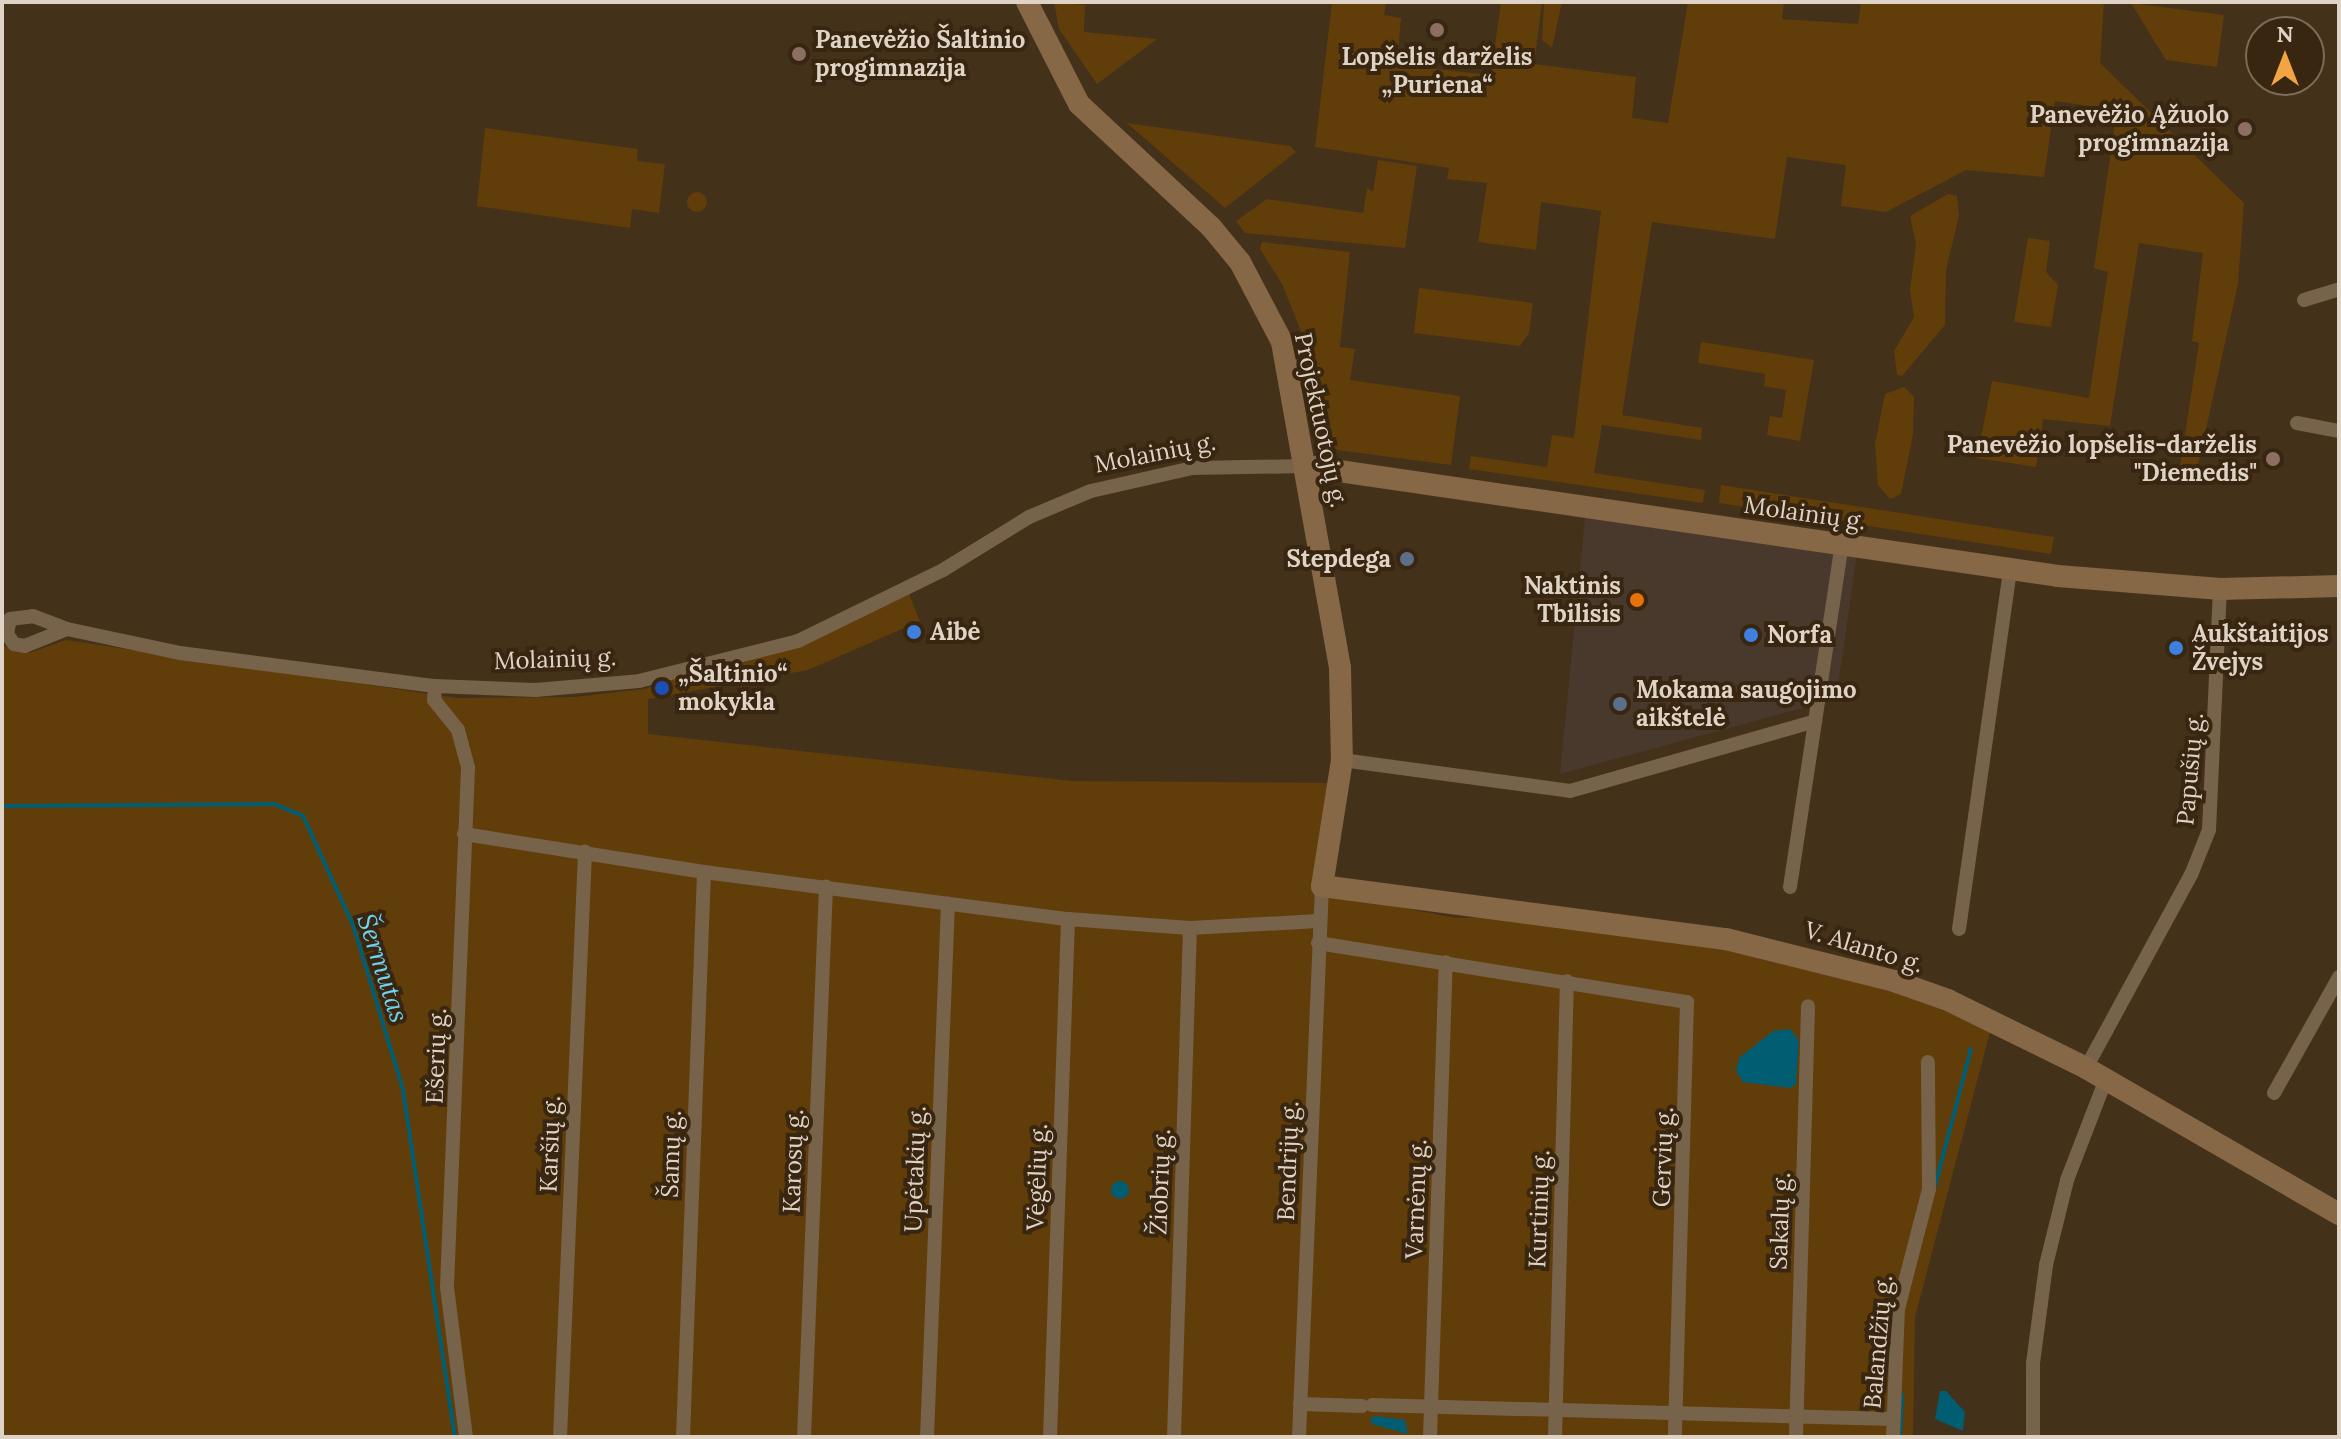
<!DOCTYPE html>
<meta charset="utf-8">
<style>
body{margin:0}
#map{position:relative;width:2341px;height:1439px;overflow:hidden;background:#44311a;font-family:Lora,serif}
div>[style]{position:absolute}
.commercial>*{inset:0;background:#49392d}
.green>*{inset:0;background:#613d0a}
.round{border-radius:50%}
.water>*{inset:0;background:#005d72}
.stream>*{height:4px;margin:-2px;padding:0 2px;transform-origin:2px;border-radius:2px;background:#005d72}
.street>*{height:14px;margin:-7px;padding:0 7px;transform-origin:7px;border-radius:7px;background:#77624a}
.secondary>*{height:22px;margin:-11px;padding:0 11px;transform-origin:11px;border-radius:11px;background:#866746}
.dots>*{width:22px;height:22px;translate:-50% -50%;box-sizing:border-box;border:4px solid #392610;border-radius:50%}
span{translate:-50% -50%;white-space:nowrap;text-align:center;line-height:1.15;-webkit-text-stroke:8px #392610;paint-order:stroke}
.poi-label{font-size:24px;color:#dfd3c6;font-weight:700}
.left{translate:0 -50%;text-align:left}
.right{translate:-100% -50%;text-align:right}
.street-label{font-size:24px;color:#dfd3c6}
.water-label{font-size:26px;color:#6fd5f5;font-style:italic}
.frame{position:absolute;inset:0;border:4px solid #dfd3c6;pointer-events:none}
.north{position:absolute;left:2245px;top:16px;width:80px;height:80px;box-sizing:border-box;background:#392610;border:2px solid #7b6b59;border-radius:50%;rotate:0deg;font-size:22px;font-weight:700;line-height:32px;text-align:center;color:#dfd3c6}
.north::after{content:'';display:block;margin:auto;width:28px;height:36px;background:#f3a443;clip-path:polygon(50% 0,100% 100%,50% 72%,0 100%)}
</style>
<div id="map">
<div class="commercial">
<i style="clip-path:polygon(1586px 508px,1858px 547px,1836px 699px,1560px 774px)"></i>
</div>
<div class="green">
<i style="clip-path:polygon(1054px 2px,1085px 5px,1084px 32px,1157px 39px,1097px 84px,1059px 29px)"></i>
<i style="clip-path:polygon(1332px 2px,1386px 2px,1384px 15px,1401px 18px,1397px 65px,1491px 75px,1501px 2px,1542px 2px,1534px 64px,1636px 77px,1632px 118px,1668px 123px,1688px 2px,1784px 2px,1782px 19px,1858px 24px,1861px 2px,2104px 2px,2100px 63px,2244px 203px,2238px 284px,2195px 479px,2180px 467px,2199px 343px,2192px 341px,2203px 253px,2139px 243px,2110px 426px,2043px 419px,2036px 467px,1977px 458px,1992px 381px,2089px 398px,2108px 272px,2094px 268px,2117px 110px,2055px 101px,2044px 177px,1966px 170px,1886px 212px,1841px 206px,1846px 165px,1787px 157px,1775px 239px,1652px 222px,1622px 415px,1702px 428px,1701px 440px,1602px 425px,1594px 473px,1705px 490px,1703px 503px,1469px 469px,1471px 456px,1547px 467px,1552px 435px,1574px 438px,1601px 211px,1541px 202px,1536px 250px,1478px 242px,1487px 183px,1447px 179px,1449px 168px,1315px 147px)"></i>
<i style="clip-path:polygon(1544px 2px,1562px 2px,1552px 48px,1542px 40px)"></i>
<i style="clip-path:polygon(2131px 3px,2224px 15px,2217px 67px,2166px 60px)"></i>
<i style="clip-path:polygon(1127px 123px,1290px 146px,1296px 152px,1225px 208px)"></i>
<i style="clip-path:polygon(485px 128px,638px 149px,637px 161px,665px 164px,659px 213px,632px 209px,630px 228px,477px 206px)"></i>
<i style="clip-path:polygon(1378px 160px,1417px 166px,1405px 248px,1245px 233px,1236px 221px,1267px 199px,1363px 213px,1367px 188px,1373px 192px)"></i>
<i class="round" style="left:687px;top:192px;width:20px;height:20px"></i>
<i style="clip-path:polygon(1948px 194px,1957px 196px,1959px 216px,1946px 270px,1945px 325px,1902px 376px,1897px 375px,1894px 351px,1914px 317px,1910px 290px,1916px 244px,1910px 216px)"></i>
<i style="clip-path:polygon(2028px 238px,2050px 241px,2046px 272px,2058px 285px,2051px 327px,2014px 322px)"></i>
<i style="clip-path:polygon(1262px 242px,1350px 252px,1340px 347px,1355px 349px,1350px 380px,1460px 396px,1451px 465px,1337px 450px,1329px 443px,1302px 334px,1282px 284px,1260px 249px)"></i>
<i style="clip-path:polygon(1419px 288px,1533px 303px,1529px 333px,1520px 346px,1414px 333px)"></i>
<i style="clip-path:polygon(1701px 342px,1814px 360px,1800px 441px,1767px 435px,1770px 416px,1782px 418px,1786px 390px,1764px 386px,1765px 374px,1698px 363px)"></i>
<i style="clip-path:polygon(1904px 387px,1914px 397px,1913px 435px,1901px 494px,1890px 499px,1878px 485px,1875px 444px,1885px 394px)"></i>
<i style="clip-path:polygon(1721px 485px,2054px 537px,2051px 554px,1719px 503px)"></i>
<i style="clip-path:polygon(907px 589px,920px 621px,808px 670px,648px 699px,648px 734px,1072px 781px,1339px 783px,1321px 899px,1345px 897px,1456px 918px,1494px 917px,1731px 948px,1792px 961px,1949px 1009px,1990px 1032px,1915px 1317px,1913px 1437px,2px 1437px,2px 645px,29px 653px,66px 640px,457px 698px,575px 697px,644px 689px,662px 684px,662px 676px,798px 641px)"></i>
</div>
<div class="water">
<i style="clip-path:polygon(1790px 1029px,1799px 1041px,1796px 1084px,1790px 1088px,1743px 1082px,1736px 1071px,1739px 1058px,1773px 1031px)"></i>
<i class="round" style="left:1111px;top:1181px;width:18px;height:18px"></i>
<i style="clip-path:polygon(1940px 1391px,1946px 1391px,1965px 1412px,1963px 1431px,1935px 1419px)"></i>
<i style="clip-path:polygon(1376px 1416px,1405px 1420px,1408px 1434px,1372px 1424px,1370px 1418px)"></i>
</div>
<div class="stream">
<i style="left:2px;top:806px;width:272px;rotate:-0.4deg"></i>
<i style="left:274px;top:804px;width:31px;rotate:22deg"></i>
<i style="left:303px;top:816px;width:120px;rotate:65.4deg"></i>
<i style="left:353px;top:925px;width:172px;rotate:73.1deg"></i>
<i style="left:403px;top:1090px;width:351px;rotate:81.5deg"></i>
<i style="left:1935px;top:1186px;width:142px;rotate:-75.3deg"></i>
<i style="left:1900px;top:1437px;width:42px;rotate:-87.3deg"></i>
</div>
<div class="street">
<i style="left:2304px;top:300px;width:37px;rotate:-17deg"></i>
<i style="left:2297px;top:423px;width:43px;rotate:10.8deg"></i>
<i style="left:67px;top:629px;width:45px;rotate:158deg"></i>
<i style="left:25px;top:646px;width:11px;rotate:-170deg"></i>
<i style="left:14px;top:644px;width:12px;rotate:-125deg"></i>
<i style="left:7px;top:634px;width:15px;rotate:-79deg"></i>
<i style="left:10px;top:619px;width:23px;rotate:-7deg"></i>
<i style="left:33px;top:616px;width:36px;rotate:21deg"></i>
<i style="left:67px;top:629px;width:116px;rotate:12deg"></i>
<i style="left:180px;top:653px;width:257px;rotate:7.4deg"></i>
<i style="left:435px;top:686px;width:100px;rotate:2.3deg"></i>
<i style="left:535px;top:690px;width:104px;rotate:-4.9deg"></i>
<i style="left:639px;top:681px;width:164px;rotate:-14.1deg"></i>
<i style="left:798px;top:641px;width:161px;rotate:-26.1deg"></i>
<i style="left:943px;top:570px;width:101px;rotate:-31.6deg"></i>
<i style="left:1029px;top:517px;width:67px;rotate:-22.8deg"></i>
<i style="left:1091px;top:491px;width:104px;rotate:-12.8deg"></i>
<i style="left:1192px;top:468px;width:113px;rotate:-1deg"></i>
<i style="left:435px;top:686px;width:14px;rotate:94deg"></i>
<i style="left:434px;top:700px;width:38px;rotate:51deg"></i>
<i style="left:458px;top:730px;width:39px;rotate:75deg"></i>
<i style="left:468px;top:768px;width:519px;rotate:92.32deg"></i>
<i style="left:447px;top:1287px;width:151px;rotate:82.8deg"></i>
<i style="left:1342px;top:760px;width:230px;rotate:7.7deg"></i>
<i style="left:1570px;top:791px;width:255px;rotate:-15.9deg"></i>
<i style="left:464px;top:834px;width:243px;rotate:9deg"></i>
<i style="left:704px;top:872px;width:367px;rotate:7.4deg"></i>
<i style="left:1068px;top:919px;width:122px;rotate:4.2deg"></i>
<i style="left:1190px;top:928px;width:128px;rotate:-3.1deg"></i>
<i style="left:1790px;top:887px;width:346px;rotate:-81.4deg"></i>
<i style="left:1959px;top:929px;width:364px;rotate:-81.9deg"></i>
<i style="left:1318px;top:943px;width:374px;rotate:9.1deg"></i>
<i style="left:1687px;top:1002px;width:435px;rotate:91.6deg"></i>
<i style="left:2086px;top:1068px;width:220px;rotate:-61.5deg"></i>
<i style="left:2191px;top:875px;width:48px;rotate:-68.2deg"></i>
<i style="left:2209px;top:830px;width:241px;rotate:-87.4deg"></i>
<i style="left:2274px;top:1093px;width:133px;rotate:-60.7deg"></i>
<i style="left:1300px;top:1404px;width:62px;rotate:1.8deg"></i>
<i style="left:1372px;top:1405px;width:521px;rotate:1.54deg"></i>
<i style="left:560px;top:1437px;width:586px;rotate:-87.55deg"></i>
<i style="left:683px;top:1437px;width:565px;rotate:-87.87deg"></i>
<i style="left:804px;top:1437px;width:551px;rotate:-87.71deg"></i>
<i style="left:927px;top:1437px;width:534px;rotate:-87.75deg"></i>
<i style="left:1050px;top:1437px;width:518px;rotate:-88.01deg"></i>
<i style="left:1174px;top:1437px;width:509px;rotate:-88.2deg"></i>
<i style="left:1299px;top:1437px;width:551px;rotate:-87.61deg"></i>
<i style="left:1430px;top:1437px;width:475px;rotate:-88.1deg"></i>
<i style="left:1555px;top:1437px;width:456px;rotate:-88.5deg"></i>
<i style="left:1796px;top:1437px;width:431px;rotate:-88.4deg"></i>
<i style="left:1893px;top:1437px;width:128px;rotate:-87.8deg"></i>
<i style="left:1898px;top:1309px;width:124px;rotate:-75.5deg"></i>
<i style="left:1929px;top:1189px;width:127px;rotate:-90.5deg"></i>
<i style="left:2033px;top:1437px;width:74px;rotate:-90deg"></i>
<i style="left:2033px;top:1363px;width:99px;rotate:-82.4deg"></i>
<i style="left:2046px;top:1265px;width:88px;rotate:-76.1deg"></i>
<i style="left:2067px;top:1180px;width:108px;rotate:-68.9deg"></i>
</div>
<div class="secondary">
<i style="left:1027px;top:2px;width:114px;rotate:63deg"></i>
<i style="left:1079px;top:104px;width:180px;rotate:43deg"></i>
<i style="left:1211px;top:227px;width:45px;rotate:50.4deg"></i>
<i style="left:1240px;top:262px;width:90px;rotate:62.3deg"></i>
<i style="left:1282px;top:342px;width:331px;rotate:79.9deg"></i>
<i style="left:1340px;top:668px;width:92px;rotate:88.8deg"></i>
<i style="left:1342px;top:760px;width:128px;rotate:99deg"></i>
<i style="left:1322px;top:886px;width:407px;rotate:7.5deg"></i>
<i style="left:1726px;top:939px;width:173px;rotate:14deg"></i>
<i style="left:1894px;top:981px;width:57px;rotate:19.4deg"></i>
<i style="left:1948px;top:1000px;width:154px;rotate:26.2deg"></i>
<i style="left:2086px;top:1068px;width:292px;rotate:30deg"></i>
<i style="left:1305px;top:466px;width:761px;rotate:8.31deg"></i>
<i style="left:2058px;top:576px;width:163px;rotate:4.6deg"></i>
<i style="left:2220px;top:589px;width:119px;rotate:-1.4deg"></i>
</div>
<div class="dots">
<i style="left:1437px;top:30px;background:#8d6e63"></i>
<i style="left:799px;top:54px;background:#8d6e63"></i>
<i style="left:2245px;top:129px;background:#8d6e63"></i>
<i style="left:2273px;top:459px;background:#8d6e63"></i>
<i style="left:1407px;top:559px;background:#5c6f8a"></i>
<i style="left:1637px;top:600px;background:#e8710a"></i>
<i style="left:914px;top:632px;background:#3f7fe0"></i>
<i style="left:1751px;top:635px;background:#3f7fe0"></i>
<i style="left:2176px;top:648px;background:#3f7fe0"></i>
<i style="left:662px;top:688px;background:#1a4fb4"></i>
<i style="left:1620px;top:704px;background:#5c6f8a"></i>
</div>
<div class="poi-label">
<span class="left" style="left:815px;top:54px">Panevėžio Šaltinio<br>progimnazija</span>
<span style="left:1437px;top:71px">Lopšelis darželis<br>„Puriena“</span>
<span class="right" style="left:2229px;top:129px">Panevėžio Ąžuolo<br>progimnazija</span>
<span class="right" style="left:2257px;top:459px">Panevėžio lopšelis-darželis<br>"Diemedis"</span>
<span class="right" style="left:1391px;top:559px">Stepdega</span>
<span class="right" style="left:1621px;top:600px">Naktinis<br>Tbilisis</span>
<span class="left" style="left:930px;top:632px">Aibė</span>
<span class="left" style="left:2192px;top:648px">Aukštaitijos<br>Žvejys</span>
<span class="left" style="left:1767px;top:635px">Norfa</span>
<span class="left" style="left:678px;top:688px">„Šaltinio“<br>mokykla</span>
<span class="left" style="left:1636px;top:704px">Mokama saugojimo<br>aikštelė</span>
</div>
<div class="street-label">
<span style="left:1321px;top:420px;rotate:78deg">Projektuotojų g.</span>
<span style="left:1155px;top:453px;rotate:-11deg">Molainių g.</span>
<span style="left:1805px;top:513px;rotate:8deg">Molainių g.</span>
<span style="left:555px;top:659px;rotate:-2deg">Molainių g.</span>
<span style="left:2190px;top:769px;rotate:-85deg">Papušių g.</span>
<span style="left:1864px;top:947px;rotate:17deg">V. Alanto g.</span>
<span style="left:436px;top:1056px;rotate:-88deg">Ešerių g.</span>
<span style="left:550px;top:1144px;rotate:-88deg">Karšių g.</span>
<span style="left:671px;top:1154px;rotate:-88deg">Šamų g.</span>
<span style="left:1663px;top:1157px;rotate:-88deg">Gervių g.</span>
<span style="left:793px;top:1161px;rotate:-88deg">Karosų g.</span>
<span style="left:1288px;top:1161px;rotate:-88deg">Bendrijų g.</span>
<span style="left:915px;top:1169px;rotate:-88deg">Upėtakių g.</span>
<span style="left:1037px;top:1177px;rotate:-88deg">Vėgėlių g.</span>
<span style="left:1160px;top:1182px;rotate:-88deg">Žiobrių g.</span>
<span style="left:1416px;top:1199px;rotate:-88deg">Varnėnų g.</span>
<span style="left:1539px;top:1209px;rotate:-88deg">Kurtinių g.</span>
<span style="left:1780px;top:1221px;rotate:-88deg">Sakalų g.</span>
<span style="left:1878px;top:1342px;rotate:-85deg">Balandžių g.</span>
</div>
<div class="water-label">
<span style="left:383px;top:968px;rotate:72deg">Šermutas</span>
</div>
<div class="frame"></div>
<div class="north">N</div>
</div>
